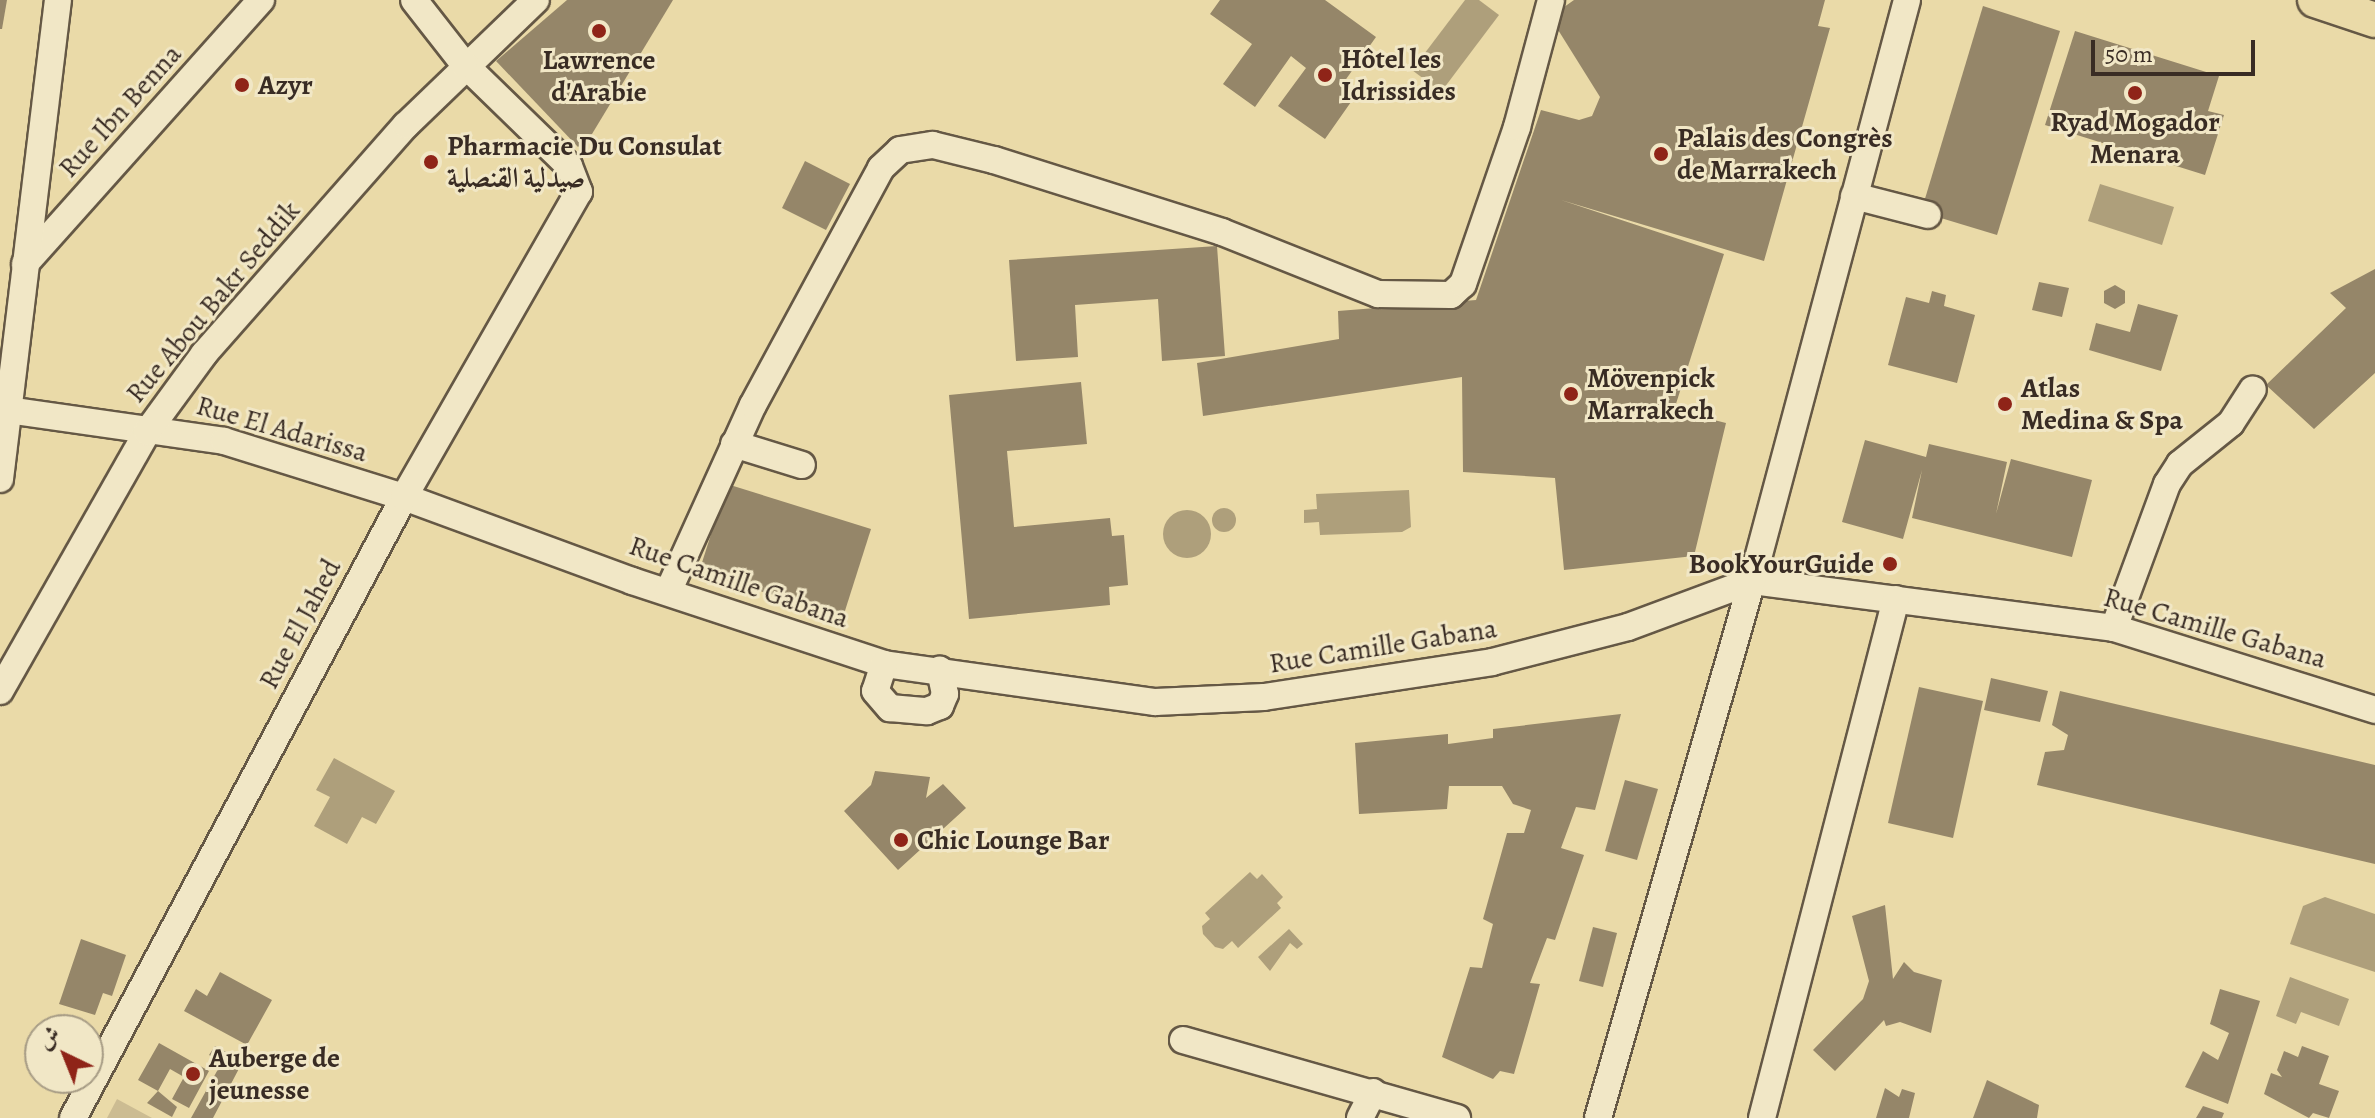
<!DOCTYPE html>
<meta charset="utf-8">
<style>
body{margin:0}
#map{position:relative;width:2375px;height:1118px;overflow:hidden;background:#eadaa8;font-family:Alegreya,Amiri,serif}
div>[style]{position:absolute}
.green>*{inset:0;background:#ccbc92}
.water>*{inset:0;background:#ae9f7b}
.round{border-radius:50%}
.building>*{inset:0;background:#958669}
.roads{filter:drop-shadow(2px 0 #655845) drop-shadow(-2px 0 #655845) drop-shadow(0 2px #655845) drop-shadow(0 -2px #655845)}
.minor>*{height:26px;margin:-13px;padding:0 13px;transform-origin:13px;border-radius:13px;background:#f1e7c6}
.major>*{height:34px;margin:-17px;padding:0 17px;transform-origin:17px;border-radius:17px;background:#eadaa8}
.dots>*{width:22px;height:22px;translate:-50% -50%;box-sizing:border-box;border:4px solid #f1e7c6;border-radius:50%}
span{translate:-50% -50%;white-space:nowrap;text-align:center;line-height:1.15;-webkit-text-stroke:6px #f1e7c6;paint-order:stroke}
.poi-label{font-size:28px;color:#392c24;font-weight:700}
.left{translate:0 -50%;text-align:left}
.right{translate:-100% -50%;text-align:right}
.street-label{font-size:28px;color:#392c24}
.north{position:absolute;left:24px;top:1014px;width:80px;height:80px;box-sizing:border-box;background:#f1e7c6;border:2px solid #a79c85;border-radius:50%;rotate:317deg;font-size:22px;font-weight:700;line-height:32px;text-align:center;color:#392c24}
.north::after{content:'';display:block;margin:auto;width:28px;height:36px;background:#8f2418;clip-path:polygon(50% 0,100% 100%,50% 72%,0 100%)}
.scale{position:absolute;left:2091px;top:40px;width:164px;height:36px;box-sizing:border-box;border:4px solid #392c24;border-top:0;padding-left:10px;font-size:24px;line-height:28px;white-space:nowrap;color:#392c24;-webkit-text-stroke:6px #f1e7c6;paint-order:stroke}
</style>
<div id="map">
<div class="green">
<i style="clip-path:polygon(117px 1099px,152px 1118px,107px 1118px)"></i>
</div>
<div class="water">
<i style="clip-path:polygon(1465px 0,1479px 0,1499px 15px,1441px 92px,1412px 70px)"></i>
<i style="clip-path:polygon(2100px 184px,2174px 207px,2162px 245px,2088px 221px)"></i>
<i style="clip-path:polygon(1409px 490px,1411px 527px,1402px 532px,1320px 535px,1319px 522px,1304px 523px,1304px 510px,1317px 509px,1316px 494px)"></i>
<i class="round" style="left:1212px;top:508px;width:24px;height:24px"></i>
<i class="round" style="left:1163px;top:510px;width:48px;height:48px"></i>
<i style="clip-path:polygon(334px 758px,395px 791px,376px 824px,362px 817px,347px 844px,314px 826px,330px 797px,316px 790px)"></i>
<i style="clip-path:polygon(1250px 872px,1257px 879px,1262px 874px,1283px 897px,1277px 903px,1281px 908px,1238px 948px,1232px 941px,1223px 949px,1215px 947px,1203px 934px,1202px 926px,1210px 919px,1205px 913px)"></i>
<i style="clip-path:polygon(2325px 897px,2375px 914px,2375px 972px,2290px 944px,2303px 906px)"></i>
<i style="clip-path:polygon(1289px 929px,1303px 944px,1297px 949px,1290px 943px,1270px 971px,1258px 957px)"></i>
<i style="clip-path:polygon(2290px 977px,2349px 999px,2339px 1026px,2301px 1012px,2296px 1024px,2276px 1016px)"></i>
</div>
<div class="building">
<i style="clip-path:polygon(0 0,7px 0,2px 29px,0 29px)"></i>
<i style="clip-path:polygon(567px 0,673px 0,592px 134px,578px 147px,496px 61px)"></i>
<i style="clip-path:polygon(1220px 0,1325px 0,1376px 37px,1344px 82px,1358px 92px,1325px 139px,1278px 106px,1306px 68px,1291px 56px,1255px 107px,1223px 84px,1252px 44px,1210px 14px)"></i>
<i style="clip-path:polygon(1574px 0,1825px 0,1818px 26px,1830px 28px,1764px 261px,1561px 200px,1724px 254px,1674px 410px,1726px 423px,1694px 556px,1564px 570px,1555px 478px,1463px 472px,1462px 377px,1203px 416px,1197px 363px,1339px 339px,1338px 311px,1476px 300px,1541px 110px,1579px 120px,1592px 116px,1600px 97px,1550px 17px)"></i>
<i style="clip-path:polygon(1983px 6px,2060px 31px,1997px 235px,1921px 212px)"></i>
<i style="clip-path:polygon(2075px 31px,2219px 76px,2208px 111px,2224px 115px,2205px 175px,2045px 125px)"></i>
<i style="clip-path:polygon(805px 161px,850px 184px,826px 230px,782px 208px)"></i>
<i style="clip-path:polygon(1217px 246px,1225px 356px,1162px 361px,1158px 299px,1075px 305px,1078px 357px,1016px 361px,1009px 260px)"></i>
<i style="clip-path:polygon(2375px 269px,2375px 373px,2314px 429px,2266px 385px,2346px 308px,2330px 293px)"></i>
<i style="clip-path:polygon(2039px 282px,2069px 288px,2062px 317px,2032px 310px)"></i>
<i style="clip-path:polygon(2115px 285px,2125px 291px,2125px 303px,2115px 309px,2104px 303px,2104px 291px)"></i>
<i style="clip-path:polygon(1932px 291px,1946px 295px,1944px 306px,1975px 315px,1957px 383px,1888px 365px,1906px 297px,1929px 303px)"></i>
<i style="clip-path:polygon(2138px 304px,2178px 315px,2161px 371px,2089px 350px,2096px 323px,2130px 332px)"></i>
<i style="clip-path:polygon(1081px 382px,1087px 444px,1007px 451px,1014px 527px,1110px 518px,1112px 536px,1124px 535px,1128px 585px,1109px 587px,1110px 605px,969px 619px,949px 395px)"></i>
<i style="clip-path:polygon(1865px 440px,1926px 457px,1929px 444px,2007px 462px,1996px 514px,2011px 459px,2092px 480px,2072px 557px,1912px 518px,1922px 470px,1903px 539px,1842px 522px)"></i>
<i style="clip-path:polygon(727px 484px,871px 529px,843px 617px,699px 572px)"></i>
<i style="clip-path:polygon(1991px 678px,2048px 691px,2040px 722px,1984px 710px)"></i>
<i style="clip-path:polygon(1919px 687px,1983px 701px,1953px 838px,1888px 823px)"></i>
<i style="clip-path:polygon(2060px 691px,2375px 765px,2375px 864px,2037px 785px,2045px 752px,2064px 750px,2068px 735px,2052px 725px)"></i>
<i style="clip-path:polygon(1621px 714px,1595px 810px,1576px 807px,1561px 848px,1584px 855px,1555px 940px,1547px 938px,1530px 983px,1540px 984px,1514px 1074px,1500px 1071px,1493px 1079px,1442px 1057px,1470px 967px,1482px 968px,1493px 924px,1483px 919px,1507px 833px,1524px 833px,1531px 810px,1513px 804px,1502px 786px,1449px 786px,1447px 809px,1359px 814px,1355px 743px,1448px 734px,1448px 744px,1493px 738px,1493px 729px)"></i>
<i style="clip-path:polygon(875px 771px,930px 777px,926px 798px,943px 784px,966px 808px,898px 870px,844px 811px,871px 785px)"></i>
<i style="clip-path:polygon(1625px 780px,1658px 789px,1637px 860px,1605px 851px)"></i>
<i style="clip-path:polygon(1885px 905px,1893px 979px,1904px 962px,1914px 972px,1942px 980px,1931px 1033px,1900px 1022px,1886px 1026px,1884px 1020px,1835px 1071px,1813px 1050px,1863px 999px,1869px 981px,1852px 916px)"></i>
<i style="clip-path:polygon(1593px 927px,1617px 933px,1603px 987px,1579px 981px)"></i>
<i style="clip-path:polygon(81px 939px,126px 955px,112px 996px,103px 993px,95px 1015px,59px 1004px)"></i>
<i style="clip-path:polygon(220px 972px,272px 1000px,247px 1045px,184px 1011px,196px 989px,207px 996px)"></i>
<i style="clip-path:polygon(2220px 989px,2260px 1001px,2228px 1104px,2185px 1087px,2203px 1051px,2218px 1060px,2229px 1033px,2210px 1024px)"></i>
<i style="clip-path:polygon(159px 1043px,209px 1071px,189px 1108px,172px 1099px,184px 1077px,170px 1069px,158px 1091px,138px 1080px)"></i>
<i style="clip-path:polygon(215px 1046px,243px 1061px,213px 1118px,191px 1118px,222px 1062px,209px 1055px)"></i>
<i style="clip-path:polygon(2302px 1046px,2329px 1056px,2319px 1084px,2339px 1091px,2329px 1118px,2313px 1113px,2309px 1118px,2264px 1094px,2271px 1073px,2282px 1077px,2277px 1070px,2284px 1051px,2298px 1057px)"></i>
<i style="clip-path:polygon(1987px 1080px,2039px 1105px,2037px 1118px,1973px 1118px)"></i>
<i style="clip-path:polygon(1885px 1088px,1899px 1097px,1902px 1089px,1915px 1093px,1909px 1118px,1876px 1118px)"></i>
<i style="clip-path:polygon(158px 1091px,177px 1107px,172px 1117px,147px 1103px)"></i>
<i style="clip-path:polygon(2203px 1106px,2224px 1113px,2222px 1118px,2196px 1118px)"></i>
</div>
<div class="roads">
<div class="minor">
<i style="left:1854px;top:196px;width:76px;rotate:14.4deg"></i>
<i style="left:25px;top:264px;width:354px;rotate:-48.2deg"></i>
<i style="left:0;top:409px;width:226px;rotate:8.1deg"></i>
<i style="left:224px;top:441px;width:189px;rotate:17.3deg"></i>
<i style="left:404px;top:497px;width:243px;rotate:20.2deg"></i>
<i style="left:632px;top:581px;width:265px;rotate:18.2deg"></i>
<i style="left:884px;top:664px;width:274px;rotate:8deg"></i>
<i style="left:1155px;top:702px;width:109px;rotate:-2.6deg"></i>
<i style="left:1264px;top:697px;width:231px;rotate:-8.7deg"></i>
<i style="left:1492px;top:662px;width:140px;rotate:-14.4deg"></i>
<i style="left:1628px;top:627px;width:132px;rotate:-20.4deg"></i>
<i style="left:1752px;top:581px;width:365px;rotate:7.4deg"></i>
<i style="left:2114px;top:628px;width:274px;rotate:17.4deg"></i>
<i style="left:734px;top:444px;width:71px;rotate:17.2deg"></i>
<i style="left:0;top:479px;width:482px;rotate:-83.1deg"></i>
<i style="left:668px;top:592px;width:205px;rotate:-65.6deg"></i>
<i style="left:753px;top:405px;width:269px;rotate:-61.6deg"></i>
<i style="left:881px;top:168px;width:26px;rotate:-43deg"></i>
<i style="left:900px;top:150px;width:33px;rotate:-9deg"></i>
<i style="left:933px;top:145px;width:63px;rotate:13.8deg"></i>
<i style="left:994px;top:160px;width:239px;rotate:17.5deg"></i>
<i style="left:1222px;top:232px;width:168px;rotate:21.7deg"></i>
<i style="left:1378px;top:294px;width:73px;rotate:0.8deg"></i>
<i style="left:1451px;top:295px;width:16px;rotate:-43deg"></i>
<i style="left:1463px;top:284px;width:166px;rotate:-71deg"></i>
<i style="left:1517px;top:127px;width:131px;rotate:-75deg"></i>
<i style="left:2114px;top:628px;width:153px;rotate:-69.8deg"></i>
<i style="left:2167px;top:484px;width:24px;rotate:-57deg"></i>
<i style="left:2180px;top:464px;width:65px;rotate:-38.8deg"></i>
<i style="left:2231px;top:423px;width:40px;rotate:-57.1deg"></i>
<i style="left:884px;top:664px;width:28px;rotate:108deg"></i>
<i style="left:875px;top:691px;width:23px;rotate:49deg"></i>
<i style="left:890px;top:708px;width:37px;rotate:5deg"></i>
<i style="left:927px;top:711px;width:14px;rotate:-21deg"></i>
<i style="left:940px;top:706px;width:13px;rotate:-67deg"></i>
<i style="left:945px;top:694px;width:25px;rotate:-102deg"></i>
<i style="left:0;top:691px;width:298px;rotate:-60.4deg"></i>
<i style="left:147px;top:432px;width:97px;rotate:-53.8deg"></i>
<i style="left:204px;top:354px;width:305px;rotate:-48.6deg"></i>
<i style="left:406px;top:125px;width:180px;rotate:-43.9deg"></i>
<i style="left:1183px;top:1040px;width:285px;rotate:15.9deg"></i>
<i style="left:73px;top:1118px;width:704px;rotate:-61.94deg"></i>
<i style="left:404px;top:497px;width:352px;rotate:-60.2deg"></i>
<i style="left:579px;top:192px;width:28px;rotate:-111deg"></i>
<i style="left:569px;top:166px;width:146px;rotate:-135.8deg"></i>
<i style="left:464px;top:64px;width:81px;rotate:-128deg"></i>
<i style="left:1360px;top:1118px;width:29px;rotate:-63deg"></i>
<i style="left:1598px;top:1118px;width:559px;rotate:-74deg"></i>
<i style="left:1752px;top:581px;width:601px;rotate:-75.06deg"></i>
<i style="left:1762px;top:1118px;width:536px;rotate:-75.52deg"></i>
</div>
<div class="major">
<i style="left:2315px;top:0;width:63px;rotate:18.4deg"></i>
</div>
</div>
<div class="dots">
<i style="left:599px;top:31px;background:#8f2418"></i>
<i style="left:1325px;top:75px;background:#8f2418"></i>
<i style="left:242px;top:85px;background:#8f2418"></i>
<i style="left:2135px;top:93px;background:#8f2418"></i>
<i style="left:1661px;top:154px;background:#8f2418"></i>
<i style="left:431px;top:162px;background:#8f2418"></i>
<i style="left:1571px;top:394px;background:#8f2418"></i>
<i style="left:2005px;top:404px;background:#8f2418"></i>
<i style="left:1890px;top:564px;background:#8f2418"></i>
<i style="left:901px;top:840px;background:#8f2418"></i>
<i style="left:193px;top:1074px;background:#8f2418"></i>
</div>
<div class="poi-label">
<span class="left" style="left:1341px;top:75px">Hôtel les<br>Idrissides</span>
<span style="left:599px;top:76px">Lawrence<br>d'Arabie</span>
<span class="left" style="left:258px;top:85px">Azyr</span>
<span style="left:2135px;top:138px">Ryad Mogador<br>Menara</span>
<span class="left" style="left:1677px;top:154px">Palais des Congrès<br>de Marrakech</span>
<span class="left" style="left:447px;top:162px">Pharmacie Du Consulat<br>صيدلية القنصلية</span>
<span class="left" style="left:1587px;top:394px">Mövenpick<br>Marrakech</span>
<span class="left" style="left:2021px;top:404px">Atlas<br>Medina &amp; Spa</span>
<span class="right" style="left:1874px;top:564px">BookYourGuide</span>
<span class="left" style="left:917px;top:840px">Chic Lounge Bar</span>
<span class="left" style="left:209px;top:1074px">Auberge de<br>jeunesse</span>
</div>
<div class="street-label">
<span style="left:120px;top:111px;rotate:-48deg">Rue Ibn Benna</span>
<span style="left:213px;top:302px;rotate:-50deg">Rue Abou Bakr Seddik</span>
<span style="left:282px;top:429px;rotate:16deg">Rue El Adarissa</span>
<span style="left:739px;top:582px;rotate:19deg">Rue Camille Gabana</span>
<span style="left:300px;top:624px;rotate:-62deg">Rue El Jahed</span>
<span style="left:2215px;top:628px;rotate:16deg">Rue Camille Gabana</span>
<span style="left:1383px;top:646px;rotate:-9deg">Rue Camille Gabana</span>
</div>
<div class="north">ش</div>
<div class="scale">50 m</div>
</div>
